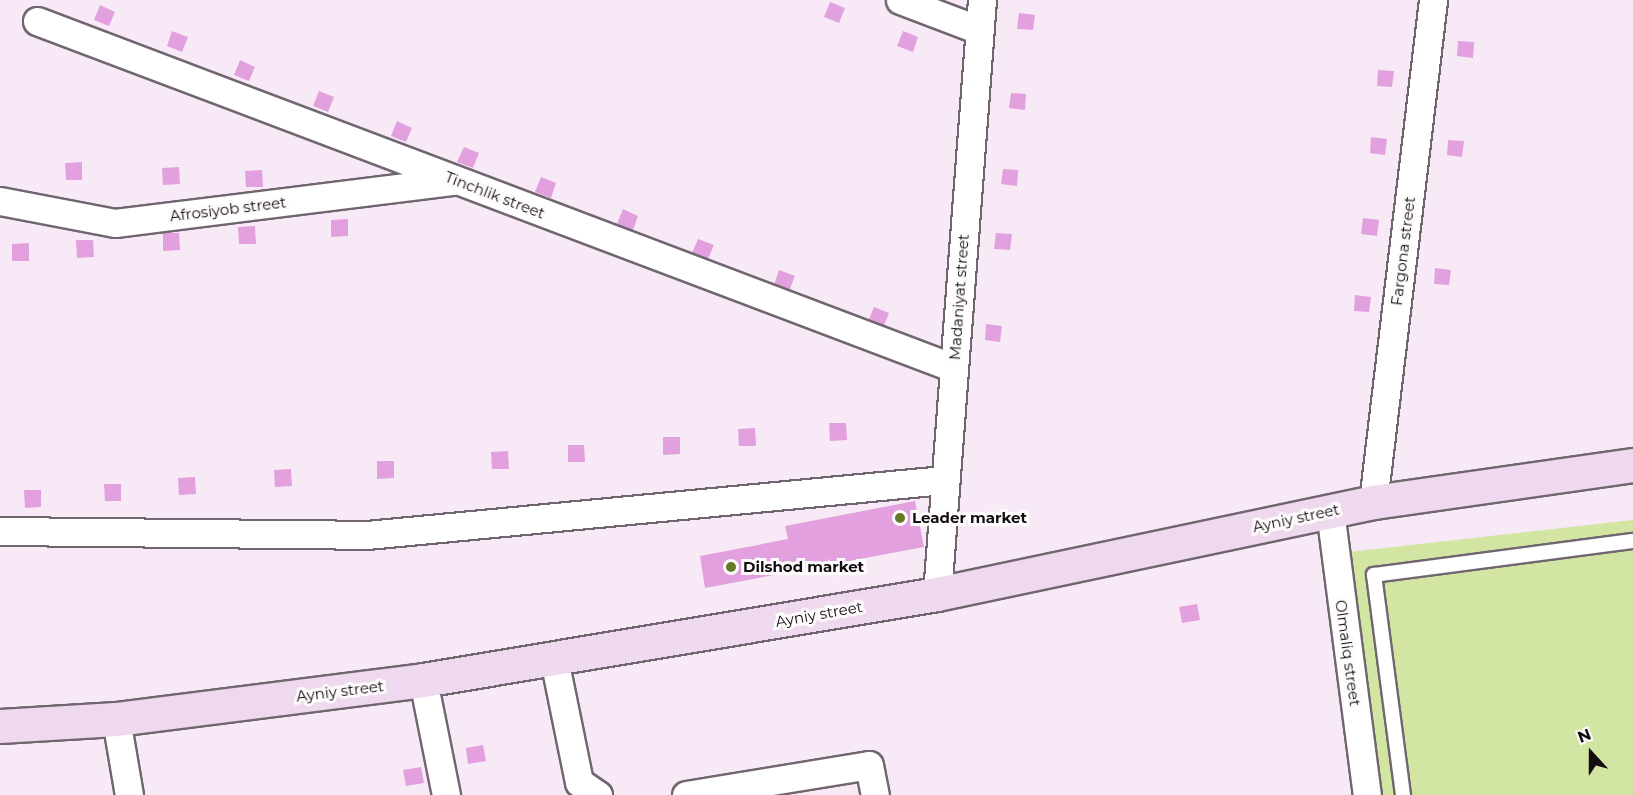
<!DOCTYPE html>
<style>
body{margin:0}
#map{position:relative;width:1633px;height:795px;overflow:hidden;background:#f7eaf6;font-family:Montserrat,sans-serif}
div>[style]{position:absolute}
.green>*{inset:0;background:#d3e5a2}
.building>*{inset:0;background:#e3a0df}
.roads{filter:drop-shadow(2px 0 #716670) drop-shadow(-2px 0 #716670) drop-shadow(0 2px #716670) drop-shadow(0 -2px #716670)}
.lane>*{height:14px;margin:-7px;padding:0 7px;transform-origin:7px;border-radius:7px;background:#fff}
.street>*{height:27px;margin:-13.5px;padding:0 13.5px;transform-origin:13.5px;border-radius:13.5px;background:#fff}
.secondary>*{height:33px;margin:-16.5px;padding:0 16.5px;transform-origin:16.5px;border-radius:16.5px;background:#efd9ee}
.dots>*{width:16px;height:16px;translate:-50% -50%;box-sizing:border-box;border:3px solid #fefbfd;border-radius:50%}
span{translate:-50% -50%;white-space:nowrap;text-align:center;line-height:1.15;-webkit-text-stroke:6px #fefbfd;paint-order:stroke}
.street-label{font-size:15px;color:#110d11}
.poi-label{font-size:15px;color:#110d11;font-weight:700}
.left{translate:0 -50%;text-align:left}
.north{position:absolute;left:1561px;top:723px;width:60px;height:60px;-webkit-text-stroke:4px #fefbfd;paint-order:stroke;rotate:339deg;font-size:16px;font-weight:700;line-height:24px;text-align:center;color:#110d11}
.north::after{content:'';display:block;margin:auto;width:21px;height:27px;background:#110d11;clip-path:polygon(50% 0,100% 100%,50% 72%,0 100%)}
</style>
<div id="map">
<div class="green">
<i style="clip-path:polygon(1633px 520px,1633px 795px,1380px 795px,1349px 552px)"></i>
</div>
<div class="building">
<i style="clip-path:polygon(830px 2px,845px 8px,839px 23px,824px 17px)"></i>
<i style="clip-path:polygon(100px 5px,115px 12px,109px 26px,94px 20px)"></i>
<i style="clip-path:polygon(1019px 13px,1035px 15px,1033px 30px,1017px 29px)"></i>
<i style="clip-path:polygon(172px 31px,188px 37px,182px 52px,167px 46px)"></i>
<i style="clip-path:polygon(903px 31px,918px 37px,913px 52px,897px 46px)"></i>
<i style="clip-path:polygon(1458px 41px,1474px 42px,1473px 58px,1457px 56px)"></i>
<i style="clip-path:polygon(240px 60px,255px 67px,249px 81px,234px 75px)"></i>
<i style="clip-path:polygon(1378px 70px,1394px 71px,1392px 87px,1377px 86px)"></i>
<i style="clip-path:polygon(319px 91px,334px 97px,328px 112px,313px 106px)"></i>
<i style="clip-path:polygon(1011px 93px,1026px 94px,1025px 110px,1009px 108px)"></i>
<i style="clip-path:polygon(397px 121px,412px 128px,406px 142px,391px 136px)"></i>
<i style="clip-path:polygon(1371px 137px,1387px 139px,1385px 155px,1370px 153px)"></i>
<i style="clip-path:polygon(1448px 140px,1464px 141px,1462px 157px,1447px 155px)"></i>
<i style="clip-path:polygon(464px 147px,479px 153px,473px 168px,457px 162px)"></i>
<i style="clip-path:polygon(82px 162px,82px 180px,66px 180px,65px 163px)"></i>
<i style="clip-path:polygon(179px 167px,180px 184px,163px 185px,162px 168px)"></i>
<i style="clip-path:polygon(1003px 169px,1018px 170px,1017px 186px,1001px 184px)"></i>
<i style="clip-path:polygon(262px 170px,263px 187px,246px 187px,245px 171px)"></i>
<i style="clip-path:polygon(541px 177px,556px 183px,551px 198px,535px 192px)"></i>
<i style="clip-path:polygon(623px 209px,638px 216px,633px 230px,617px 224px)"></i>
<i style="clip-path:polygon(1363px 218px,1379px 220px,1377px 236px,1361px 234px)"></i>
<i style="clip-path:polygon(348px 219px,348px 236px,331px 237px,331px 220px)"></i>
<i style="clip-path:polygon(255px 226px,256px 244px,239px 244px,238px 227px)"></i>
<i style="clip-path:polygon(163px 233px,179px 233px,180px 250px,163px 251px)"></i>
<i style="clip-path:polygon(996px 233px,1012px 234px,1010px 250px,994px 249px)"></i>
<i style="clip-path:polygon(698px 239px,714px 245px,708px 259px,692px 253px)"></i>
<i style="clip-path:polygon(76px 240px,93px 240px,94px 257px,77px 258px)"></i>
<i style="clip-path:polygon(29px 243px,29px 261px,12px 261px,12px 244px)"></i>
<i style="clip-path:polygon(1435px 268px,1451px 270px,1449px 285px,1434px 284px)"></i>
<i style="clip-path:polygon(779px 270px,795px 276px,789px 291px,774px 285px)"></i>
<i style="clip-path:polygon(1355px 295px,1371px 297px,1369px 312px,1354px 311px)"></i>
<i style="clip-path:polygon(874px 307px,889px 313px,883px 328px,868px 322px)"></i>
<i style="clip-path:polygon(986px 324px,1002px 326px,1000px 342px,985px 340px)"></i>
<i style="clip-path:polygon(829px 423px,846px 423px,847px 440px,830px 441px)"></i>
<i style="clip-path:polygon(755px 428px,756px 446px,739px 446px,738px 429px)"></i>
<i style="clip-path:polygon(663px 437px,680px 437px,680px 454px,663px 455px)"></i>
<i style="clip-path:polygon(568px 445px,584px 445px,585px 462px,568px 462px)"></i>
<i style="clip-path:polygon(508px 451px,509px 469px,492px 469px,491px 452px)"></i>
<i style="clip-path:polygon(377px 461px,394px 461px,394px 478px,377px 479px)"></i>
<i style="clip-path:polygon(291px 469px,292px 486px,275px 487px,274px 470px)"></i>
<i style="clip-path:polygon(195px 477px,196px 494px,179px 495px,178px 478px)"></i>
<i style="clip-path:polygon(104px 484px,121px 484px,121px 501px,105px 501px)"></i>
<i style="clip-path:polygon(24px 490px,41px 490px,41px 507px,25px 508px)"></i>
<i style="clip-path:polygon(915px 501px,924px 547px,705px 588px,700px 556px,788px 539px,785px 526px)"></i>
<i style="clip-path:polygon(1197px 604px,1200px 620px,1182px 623px,1179px 607px)"></i>
<i style="clip-path:polygon(483px 745px,486px 761px,468px 764px,466px 748px)"></i>
<i style="clip-path:polygon(421px 767px,424px 783px,406px 786px,403px 770px)"></i>
</div>
<div class="roads">
<div class="lane">
<i style="left:1403px;top:795px;width:222px;rotate:-97.5deg"></i>
<i style="left:1374px;top:575px;width:261px;rotate:-7.5deg"></i>
</div>
<div class="street">
<i style="left:900px;top:0;width:85px;rotate:20.8deg"></i>
<i style="left:37px;top:21px;width:980px;rotate:20.73deg"></i>
<i style="left:0;top:201px;width:117px;rotate:10.8deg"></i>
<i style="left:115px;top:223px;width:341px;rotate:-7.1deg"></i>
<i style="left:1373px;top:502px;width:506px;rotate:-83.18deg"></i>
<i style="left:1330px;top:511px;width:286px;rotate:82.6deg"></i>
<i style="left:0;top:531px;width:367px;rotate:0.6deg"></i>
<i style="left:367px;top:535px;width:580px;rotate:-5.45deg"></i>
<i style="left:937px;top:594px;width:596px;rotate:-85.67deg"></i>
<i style="left:554px;top:659px;width:126px;rotate:78.5deg"></i>
<i style="left:579px;top:782px;width:23px;rotate:34deg"></i>
<i style="left:423px;top:680px;width:117px;rotate:78.7deg"></i>
<i style="left:116px;top:719px;width:77px;rotate:80.3deg"></i>
<i style="left:686px;top:795px;width:185px;rotate:-9.3deg"></i>
<i style="left:869px;top:765px;width:31px;rotate:79deg"></i>
</div>
<div class="secondary">
<i style="left:0;top:726px;width:116px;rotate:-3.5deg"></i>
<i style="left:116px;top:719px;width:309px;rotate:-7.2deg"></i>
<i style="left:423px;top:680px;width:521px;rotate:-9.5deg"></i>
<i style="left:937px;top:594px;width:446px;rotate:-11.9deg"></i>
<i style="left:1373px;top:502px;width:263px;rotate:-8.1deg"></i>
</div>
</div>
<div class="dots">
<i style="left:900px;top:518px;background:#677927"></i>
<i style="left:731px;top:567px;background:#677927"></i>
</div>
<div class="street-label">
<span style="left:495px;top:195px;rotate:21deg">Tinchlik street</span>
<span style="left:228px;top:209px;rotate:-7deg">Afrosiyob street</span>
<span style="left:1403px;top:251px;rotate:-83deg">Fargona street</span>
<span style="left:959px;top:297px;rotate:-86deg">Madaniyat street</span>
<span style="left:1296px;top:518px;rotate:-12deg">Ayniy street</span>
<span style="left:819px;top:614px;rotate:-10deg">Ayniy street</span>
<span style="left:1348px;top:653px;rotate:82deg">Olmaliq street</span>
<span style="left:340px;top:691px;rotate:-7deg">Ayniy street</span>
</div>
<div class="poi-label">
<span class="left" style="left:912px;top:518px">Leader market</span>
<span class="left" style="left:743px;top:567px">Dilshod market</span>
</div>
<div class="north">N</div>
</div>
